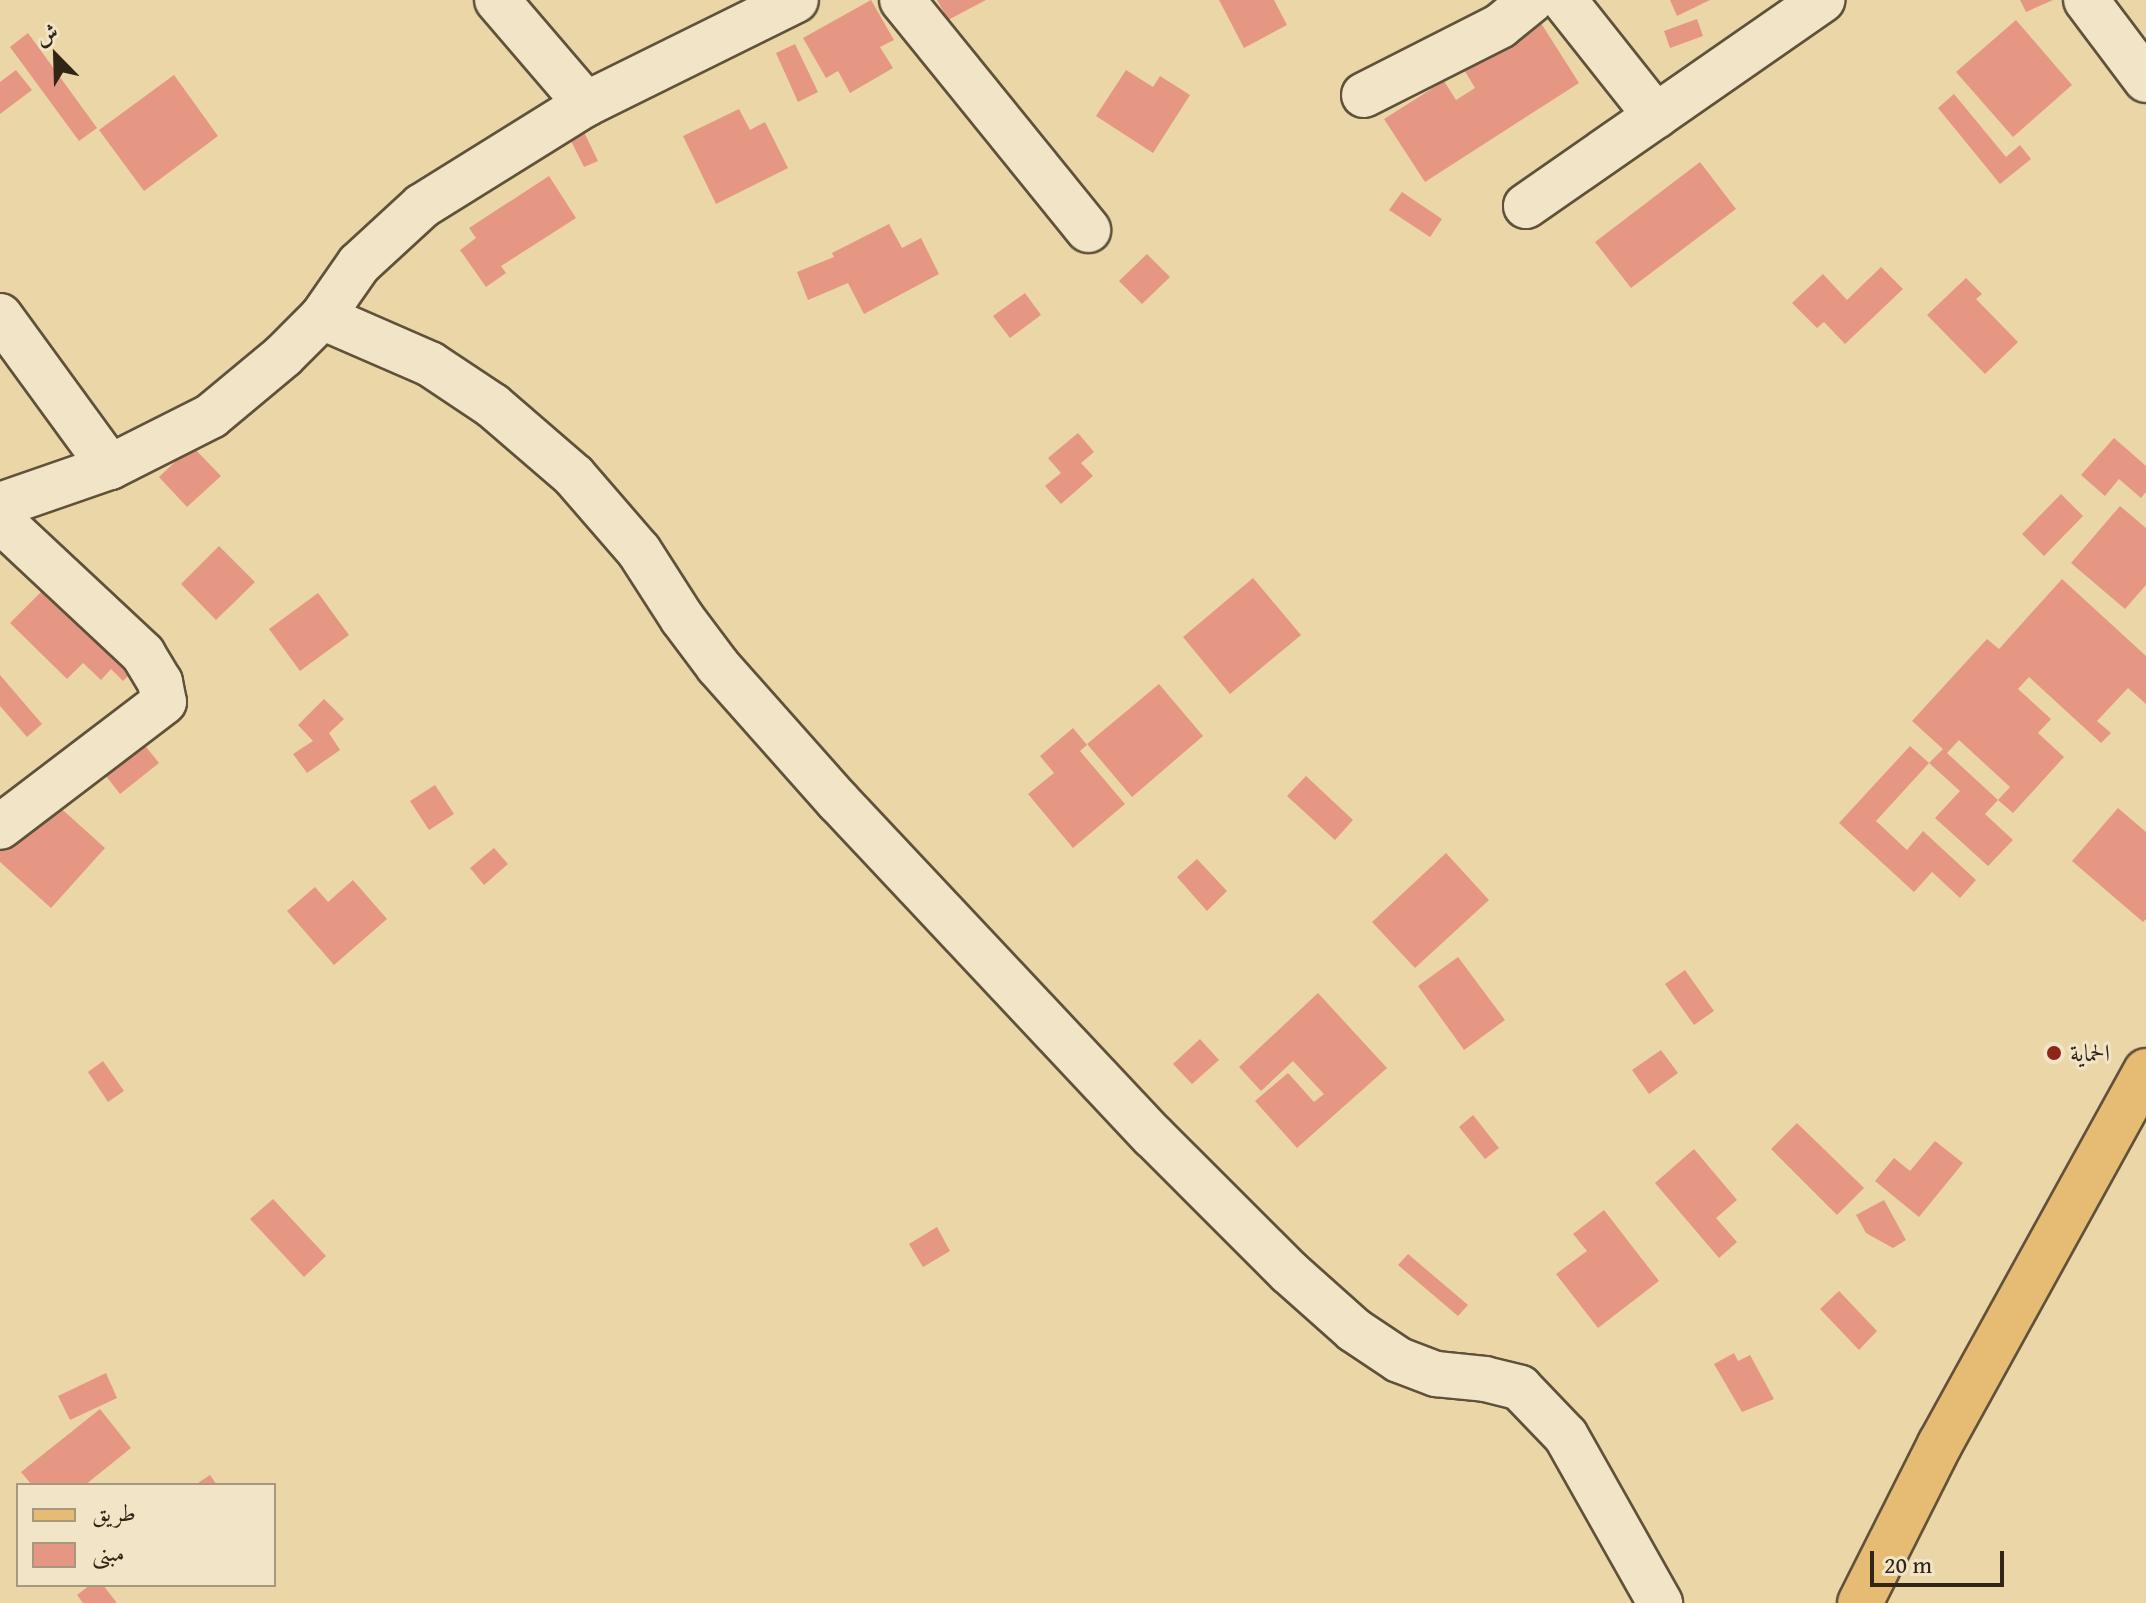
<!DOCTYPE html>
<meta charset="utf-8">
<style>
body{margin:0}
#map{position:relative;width:2146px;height:1603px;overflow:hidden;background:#ebd6a8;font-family:"Gentium Book Plus",Amiri,serif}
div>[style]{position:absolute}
.building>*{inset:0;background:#e59784}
.roads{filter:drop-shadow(2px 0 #60513a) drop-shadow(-2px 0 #60513a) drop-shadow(0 2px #60513a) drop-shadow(0 -2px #60513a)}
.minor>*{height:44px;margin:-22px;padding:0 22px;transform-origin:22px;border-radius:22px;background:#f2e4c6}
.major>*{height:44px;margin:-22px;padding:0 22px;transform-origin:22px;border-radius:22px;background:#e6bb74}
.dots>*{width:22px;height:22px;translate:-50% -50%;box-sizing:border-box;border:4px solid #f2e4c6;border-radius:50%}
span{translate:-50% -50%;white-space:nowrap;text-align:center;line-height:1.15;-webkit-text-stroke:6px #f2e4c6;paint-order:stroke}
.poi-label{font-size:24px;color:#312515}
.left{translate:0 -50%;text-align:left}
.legend{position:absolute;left:16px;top:1483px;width:260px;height:104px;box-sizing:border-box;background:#f2e4c6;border:2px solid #a5987f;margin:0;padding:10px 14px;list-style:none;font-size:24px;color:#312515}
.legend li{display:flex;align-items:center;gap:16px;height:40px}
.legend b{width:40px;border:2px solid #a5987f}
.north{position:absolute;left:16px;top:16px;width:80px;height:80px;-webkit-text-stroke:6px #f2e4c6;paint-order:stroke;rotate:337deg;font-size:22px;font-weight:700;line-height:32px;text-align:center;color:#312515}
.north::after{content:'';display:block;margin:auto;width:28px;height:36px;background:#312515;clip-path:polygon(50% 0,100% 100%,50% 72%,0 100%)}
.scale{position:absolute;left:1870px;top:1551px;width:134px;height:36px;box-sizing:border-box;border:4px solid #312515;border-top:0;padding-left:10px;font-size:24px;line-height:28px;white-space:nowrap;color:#312515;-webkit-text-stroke:6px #f2e4c6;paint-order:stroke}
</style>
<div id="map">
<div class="building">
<i style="clip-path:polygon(871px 0,894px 40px,880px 47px,893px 68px,850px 93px,838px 71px,826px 78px,803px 38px)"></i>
<i style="clip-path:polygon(937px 0,986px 0,948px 20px)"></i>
<i style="clip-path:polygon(1219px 0,1274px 0,1287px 25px,1244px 48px)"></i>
<i style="clip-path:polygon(1670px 0,1710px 0,1677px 16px)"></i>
<i style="clip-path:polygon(2020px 0,2053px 0,2026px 12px)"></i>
<i style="clip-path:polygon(1697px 19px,1703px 36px,1670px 48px,1664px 31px)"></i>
<i style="clip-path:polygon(1539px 20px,1579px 83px,1425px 182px,1384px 119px,1444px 81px,1456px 100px,1475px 88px,1463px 68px)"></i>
<i style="clip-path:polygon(2016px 20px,2072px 85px,2013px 137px,1956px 72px)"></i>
<i style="clip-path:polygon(28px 33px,97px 128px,79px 141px,10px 47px)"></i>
<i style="clip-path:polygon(795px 44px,818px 92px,798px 102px,776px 53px)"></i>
<i style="clip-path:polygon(16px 70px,32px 90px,0 114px,0 82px)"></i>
<i style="clip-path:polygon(1126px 70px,1153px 87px,1160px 76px,1190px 95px,1153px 153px,1096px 116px)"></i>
<i style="clip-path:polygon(174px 75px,218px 136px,144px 191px,99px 130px)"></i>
<i style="clip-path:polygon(1954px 94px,2006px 157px,2020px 145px,2031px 159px,2000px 184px,1938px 108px)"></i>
<i style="clip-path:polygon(739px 109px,750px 130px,765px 122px,788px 168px,716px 204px,683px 136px)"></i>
<i style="clip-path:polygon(583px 130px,598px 161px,584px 167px,569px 137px)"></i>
<i style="clip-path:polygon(1700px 162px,1736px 209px,1631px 288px,1595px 242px)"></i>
<i style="clip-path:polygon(549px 176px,576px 218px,501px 266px,506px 273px,486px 287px,460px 250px,476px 238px,469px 228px)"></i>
<i style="clip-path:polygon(1402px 192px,1442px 219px,1430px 237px,1389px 210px)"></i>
<i style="clip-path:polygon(889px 224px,902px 248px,921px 238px,939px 274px,864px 314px,848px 283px,808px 300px,797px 272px,834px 257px,832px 253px)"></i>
<i style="clip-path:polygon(1147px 254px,1170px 277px,1142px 304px,1119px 281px)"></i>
<i style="clip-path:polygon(1881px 267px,1903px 289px,1845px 344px,1824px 322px,1817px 328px,1792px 303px,1823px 274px,1847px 300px)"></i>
<i style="clip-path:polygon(1966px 278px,1982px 294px,1976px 299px,2018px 342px,1985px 374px,1927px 315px)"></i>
<i style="clip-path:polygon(1025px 293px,1041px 315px,1010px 338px,993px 316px)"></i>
<i style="clip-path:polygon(1078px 433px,1094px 452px,1081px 463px,1093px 476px,1061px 504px,1045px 486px,1061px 473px,1048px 458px)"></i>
<i style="clip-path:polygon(2114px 438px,2146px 466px,2146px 492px,2141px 498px,2119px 479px,2105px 496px,2081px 475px)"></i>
<i style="clip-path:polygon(192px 446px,221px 476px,187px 507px,159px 477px)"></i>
<i style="clip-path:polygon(2061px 494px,2083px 516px,2044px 556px,2022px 534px)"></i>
<i style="clip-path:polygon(2120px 506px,2146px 528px,2146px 585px,2125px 609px,2071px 563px)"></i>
<i style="clip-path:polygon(219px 546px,255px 582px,216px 620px,181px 584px)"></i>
<i style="clip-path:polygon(59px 574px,145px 659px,123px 681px,111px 669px,101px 680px,83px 663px,67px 679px,10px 623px)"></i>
<i style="clip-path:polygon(1253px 578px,1301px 635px,1230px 694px,1183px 637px)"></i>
<i style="clip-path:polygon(2062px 579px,2146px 656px,2146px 704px,2128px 688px,2097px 721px,2111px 733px,2101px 743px,2029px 677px,2018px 689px,2051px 719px,2038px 733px,2064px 757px,2013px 813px,1998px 800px,2010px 787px,1959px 740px,1947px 753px,1998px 800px,1985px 814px,2013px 840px,1988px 866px,1935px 818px,1960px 791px,1929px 763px,1943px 749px,1912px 721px,1987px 639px,1999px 649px)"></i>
<i style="clip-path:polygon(318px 593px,349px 635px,300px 671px,269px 629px)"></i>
<i style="clip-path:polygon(0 675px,42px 724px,27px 737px,0 706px)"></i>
<i style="clip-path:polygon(1159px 684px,1203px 736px,1132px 797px,1087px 744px)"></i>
<i style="clip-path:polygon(324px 699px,344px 719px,329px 733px,340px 750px,307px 773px,293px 754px,313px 741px,298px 725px)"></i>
<i style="clip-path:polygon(130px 727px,159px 763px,120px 794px,92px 758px)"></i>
<i style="clip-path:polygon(1073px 728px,1087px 745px,1080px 751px,1125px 804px,1073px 848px,1028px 794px,1054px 773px,1040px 756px)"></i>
<i style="clip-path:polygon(1910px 746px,1929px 763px,1876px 821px,1907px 850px,1923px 831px,1976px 880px,1960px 898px,1932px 872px,1914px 892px,1839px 823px)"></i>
<i style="clip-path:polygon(1306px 776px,1353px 820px,1335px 840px,1287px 796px)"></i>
<i style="clip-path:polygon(435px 785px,454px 814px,429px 830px,410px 801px)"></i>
<i style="clip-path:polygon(45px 794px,105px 848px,51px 908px,0 862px,0 843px)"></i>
<i style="clip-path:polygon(2118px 808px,2146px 832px,2146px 919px,2143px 922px,2072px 861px)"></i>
<i style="clip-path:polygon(494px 848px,508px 864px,484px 885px,470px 868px)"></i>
<i style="clip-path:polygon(1446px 853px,1489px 900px,1415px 968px,1372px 922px)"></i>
<i style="clip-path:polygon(1197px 859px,1227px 891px,1207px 911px,1177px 877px)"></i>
<i style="clip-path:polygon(353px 880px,387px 919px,334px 965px,287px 911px,315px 887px,328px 902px)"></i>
<i style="clip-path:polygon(1458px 957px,1505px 1020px,1464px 1050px,1418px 986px)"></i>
<i style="clip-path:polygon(1685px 970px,1714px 1011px,1694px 1025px,1665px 984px)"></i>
<i style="clip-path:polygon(1318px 993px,1387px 1068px,1297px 1148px,1255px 1101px,1288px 1073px,1314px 1102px,1324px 1094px,1293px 1061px,1261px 1091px,1239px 1067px)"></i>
<i style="clip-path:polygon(1200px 1039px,1219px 1060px,1192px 1084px,1173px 1064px)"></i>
<i style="clip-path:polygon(1661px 1050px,1678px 1073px,1649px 1094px,1632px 1070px)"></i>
<i style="clip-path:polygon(103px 1061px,124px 1091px,108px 1102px,88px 1072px)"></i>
<i style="clip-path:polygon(1473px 1115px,1499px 1148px,1485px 1159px,1459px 1127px)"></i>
<i style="clip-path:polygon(1797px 1123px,1864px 1188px,1837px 1215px,1771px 1149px)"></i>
<i style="clip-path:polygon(1935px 1141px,1963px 1163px,1919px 1217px,1875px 1181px,1894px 1158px,1910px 1171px)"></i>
<i style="clip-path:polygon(1694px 1149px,1737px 1200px,1716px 1218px,1737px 1242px,1719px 1258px,1655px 1183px)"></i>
<i style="clip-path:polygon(273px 1199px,326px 1256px,304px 1277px,250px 1219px)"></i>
<i style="clip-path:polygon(1884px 1200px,1906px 1240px,1893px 1248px,1866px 1233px,1856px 1215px)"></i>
<i style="clip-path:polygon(1604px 1210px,1659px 1281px,1598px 1328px,1556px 1274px,1587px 1251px,1573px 1234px)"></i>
<i style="clip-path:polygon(937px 1227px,950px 1251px,923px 1267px,909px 1244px)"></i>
<i style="clip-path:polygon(1408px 1254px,1468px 1305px,1458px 1316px,1398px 1265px)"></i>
<i style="clip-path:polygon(1839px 1291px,1877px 1331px,1859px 1350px,1820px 1309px)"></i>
<i style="clip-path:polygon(1734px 1353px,1738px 1361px,1750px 1355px,1774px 1399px,1742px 1412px,1714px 1364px)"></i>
<i style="clip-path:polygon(106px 1373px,117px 1398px,70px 1420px,58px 1396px)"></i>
<i style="clip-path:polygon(100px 1409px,131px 1448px,85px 1485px,32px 1485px,21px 1472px)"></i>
<i style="clip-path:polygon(210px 1475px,217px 1485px,195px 1485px)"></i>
<i style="clip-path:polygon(90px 1585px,103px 1585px,117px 1603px,83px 1603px,77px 1595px)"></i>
</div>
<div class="roads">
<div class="minor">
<i style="left:497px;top:0;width:137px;rotate:49.4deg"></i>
<i style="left:902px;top:0;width:296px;rotate:51deg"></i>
<i style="left:1564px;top:0;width:148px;rotate:51.6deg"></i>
<i style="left:2086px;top:0;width:100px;rotate:53.1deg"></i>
<i style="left:1364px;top:95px;width:153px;rotate:-26.9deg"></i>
<i style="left:1500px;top:26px;width:41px;rotate:-39.1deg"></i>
<i style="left:1526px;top:206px;width:361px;rotate:-34.8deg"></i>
<i style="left:0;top:316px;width:187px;rotate:53.9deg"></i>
<i style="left:322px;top:317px;width:118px;rotate:23.5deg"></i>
<i style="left:430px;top:364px;width:76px;rotate:33.7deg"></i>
<i style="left:493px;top:406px;width:107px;rotate:40.8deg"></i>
<i style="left:574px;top:476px;width:99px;rotate:49.1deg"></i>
<i style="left:639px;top:551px;width:80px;rotate:57.3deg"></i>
<i style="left:682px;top:618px;width:60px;rotate:53.1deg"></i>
<i style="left:718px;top:666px;width:181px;rotate:48.4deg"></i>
<i style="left:838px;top:801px;width:460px;rotate:46.8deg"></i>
<i style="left:1153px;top:1136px;width:192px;rotate:45deg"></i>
<i style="left:1289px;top:1272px;width:87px;rotate:41.7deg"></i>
<i style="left:1354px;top:1330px;width:54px;rotate:33.7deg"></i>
<i style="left:1399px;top:1360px;width:40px;rotate:21deg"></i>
<i style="left:1436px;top:1374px;width:49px;rotate:5.8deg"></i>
<i style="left:1485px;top:1379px;width:36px;rotate:14deg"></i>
<i style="left:1520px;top:1388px;width:66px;rotate:46.2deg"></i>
<i style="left:1566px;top:1436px;width:192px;rotate:60.6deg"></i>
<i style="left:0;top:505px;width:116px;rotate:-19.1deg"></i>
<i style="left:110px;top:467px;width:113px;rotate:-26.8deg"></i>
<i style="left:211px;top:416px;width:94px;rotate:-39.8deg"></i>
<i style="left:283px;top:356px;width:55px;rotate:-45deg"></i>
<i style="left:322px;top:317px;width:65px;rotate:-55.1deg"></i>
<i style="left:359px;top:264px;width:86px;rotate:-42.6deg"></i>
<i style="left:422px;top:206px;width:193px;rotate:-31.9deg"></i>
<i style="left:586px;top:104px;width:234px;rotate:-26.3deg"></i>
<i style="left:0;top:520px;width:196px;rotate:43.1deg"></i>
<i style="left:143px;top:654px;width:33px;rotate:59deg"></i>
<i style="left:160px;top:682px;width:20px;rotate:79deg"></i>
<i style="left:164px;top:702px;width:206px;rotate:142.7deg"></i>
</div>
<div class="major">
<i style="left:1860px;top:1603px;width:178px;rotate:-63.3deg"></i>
<i style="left:1940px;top:1444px;width:426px;rotate:-61.1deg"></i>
</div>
</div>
<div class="dots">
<i style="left:2054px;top:1053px;background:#8f2418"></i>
</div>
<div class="poi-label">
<span class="left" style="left:2070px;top:1053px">الحماية</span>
</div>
<ul class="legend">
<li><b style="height:10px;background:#e6bb74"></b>طريق</li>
<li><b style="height:22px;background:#e59784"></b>مبنى</li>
</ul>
<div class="north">ش</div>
<div class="scale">20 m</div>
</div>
